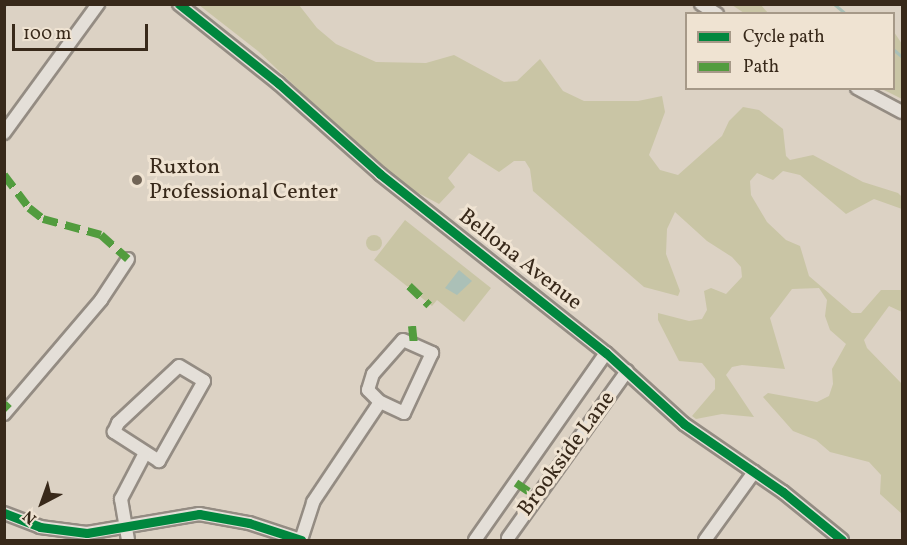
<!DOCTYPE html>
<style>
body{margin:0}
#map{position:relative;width:907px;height:545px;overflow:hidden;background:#dcd2c4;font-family:Vollkorn,serif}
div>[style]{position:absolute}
.green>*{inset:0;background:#c9c5a5}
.round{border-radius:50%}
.water>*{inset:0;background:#abc0b7}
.stream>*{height:3px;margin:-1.5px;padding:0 1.5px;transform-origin:1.5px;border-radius:1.5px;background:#abc0b7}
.roads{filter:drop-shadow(2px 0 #948c83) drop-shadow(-2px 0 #948c83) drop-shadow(0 2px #948c83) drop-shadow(0 -2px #948c83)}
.minor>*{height:12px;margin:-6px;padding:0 6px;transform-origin:6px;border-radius:6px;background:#e4dfd8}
.quiet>*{height:8px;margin-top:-4px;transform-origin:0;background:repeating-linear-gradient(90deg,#529c3e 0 15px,transparent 0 23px)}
.cycleway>*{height:9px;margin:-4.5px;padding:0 4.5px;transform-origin:4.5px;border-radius:4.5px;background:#00873e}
.dots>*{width:16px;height:16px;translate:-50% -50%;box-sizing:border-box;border:3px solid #efe3d2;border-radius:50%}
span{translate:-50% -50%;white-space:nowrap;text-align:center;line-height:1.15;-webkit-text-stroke:6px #efe3d2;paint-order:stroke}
.poi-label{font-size:22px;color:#38291a}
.left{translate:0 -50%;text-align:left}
.street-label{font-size:22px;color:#38291a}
.frame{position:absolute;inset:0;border:6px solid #38291a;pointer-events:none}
.legend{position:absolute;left:685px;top:12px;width:210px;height:78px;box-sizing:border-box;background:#efe3d2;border:2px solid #a69988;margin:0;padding:8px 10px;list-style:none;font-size:18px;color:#38291a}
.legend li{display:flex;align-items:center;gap:12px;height:30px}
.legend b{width:30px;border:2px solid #a69988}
.north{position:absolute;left:12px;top:473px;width:60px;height:60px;-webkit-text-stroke:4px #efe3d2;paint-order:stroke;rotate:221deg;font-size:16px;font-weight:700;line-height:24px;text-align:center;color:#38291a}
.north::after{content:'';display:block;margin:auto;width:21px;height:27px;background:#38291a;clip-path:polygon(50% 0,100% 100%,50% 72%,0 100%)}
.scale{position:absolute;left:12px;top:24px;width:136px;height:27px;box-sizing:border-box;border:3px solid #38291a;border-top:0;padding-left:8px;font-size:18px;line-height:21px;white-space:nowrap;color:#38291a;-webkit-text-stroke:4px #efe3d2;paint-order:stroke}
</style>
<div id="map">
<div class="green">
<i style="clip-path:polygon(199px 5px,299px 5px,317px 28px,336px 44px,376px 62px,426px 63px,454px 55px,504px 82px,517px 81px,540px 59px,563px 91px,584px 101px,638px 101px,662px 96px,665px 112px,649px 155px,660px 170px,678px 175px,722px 136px,729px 121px,743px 107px,759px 110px,783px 129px,786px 156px,790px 160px,813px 155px,863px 182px,898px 193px,902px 197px,902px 209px,874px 199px,846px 214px,800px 175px,783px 171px,773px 180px,757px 173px,750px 181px,751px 195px,767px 222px,786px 240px,800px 246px,809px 276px,852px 313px,861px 313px,881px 290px,902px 290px,902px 312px,889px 306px,864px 340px,867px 348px,902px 384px,902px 514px,880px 494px,881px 475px,869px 462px,830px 452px,816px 440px,793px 431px,763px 397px,768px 393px,817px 402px,829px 396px,833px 384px,832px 369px,846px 344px,830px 330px,825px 316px,827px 300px,819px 288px,792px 289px,770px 318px,785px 369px,742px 365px,732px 367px,726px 375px,754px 417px,722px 414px,696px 419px,692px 416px,715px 389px,715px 379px,702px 363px,679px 361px,658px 320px,658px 313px,689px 321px,702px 319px,707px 310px,704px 291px,711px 288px,726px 294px,742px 277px,741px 267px,732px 257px,707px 241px,675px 212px,667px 229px,666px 254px,680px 291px,678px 296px,644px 287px,533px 191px,530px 169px,525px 161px,514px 161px,499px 172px,469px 153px,448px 178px,455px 187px,439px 204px,409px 188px,359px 147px,258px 51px)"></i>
<i style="clip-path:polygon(732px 5px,761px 5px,768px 13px,744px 13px)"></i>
<i style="clip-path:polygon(894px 32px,902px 44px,902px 99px,882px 89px,894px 88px)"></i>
<i style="clip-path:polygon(405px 220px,491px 288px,464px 322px,437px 300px,432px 306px,374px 260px)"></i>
<i class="round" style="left:366px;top:235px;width:16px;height:16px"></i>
</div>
<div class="water">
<i style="clip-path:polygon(459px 270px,472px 281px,457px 295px,445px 288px)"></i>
</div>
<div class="stream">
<i style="left:834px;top:4px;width:16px;rotate:40deg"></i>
<i style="left:4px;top:6px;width:3px;rotate:-45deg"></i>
<i style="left:894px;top:50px;width:11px;rotate:41deg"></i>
</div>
<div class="roads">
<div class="minor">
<i style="left:179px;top:4px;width:127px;rotate:38.6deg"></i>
<i style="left:278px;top:83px;width:137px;rotate:41.7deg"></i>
<i style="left:380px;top:174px;width:288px;rotate:38.4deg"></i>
<i style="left:606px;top:353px;width:105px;rotate:42.3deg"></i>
<i style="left:684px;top:424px;width:120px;rotate:34.5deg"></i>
<i style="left:783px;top:492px;width:76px;rotate:39.1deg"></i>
<i style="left:701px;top:4px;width:19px;rotate:32deg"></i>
<i style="left:857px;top:88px;width:51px;rotate:28.1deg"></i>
<i style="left:4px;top:133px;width:160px;rotate:-53.9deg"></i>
<i style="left:403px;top:340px;width:32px;rotate:24deg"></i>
<i style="left:432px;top:353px;width:66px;rotate:115deg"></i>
<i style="left:404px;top:413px;width:26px;rotate:-155deg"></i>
<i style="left:380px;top:402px;width:17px;rotate:-135deg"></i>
<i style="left:368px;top:390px;width:17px;rotate:-73deg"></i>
<i style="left:373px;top:374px;width:45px;rotate:-48.6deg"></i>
<i style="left:179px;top:366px;width:29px;rotate:31deg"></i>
<i style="left:204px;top:381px;width:92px;rotate:119.4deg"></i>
<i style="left:159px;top:461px;width:54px;rotate:-147.2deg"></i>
<i style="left:114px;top:432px;width:10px;rotate:-66deg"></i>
<i style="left:118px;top:423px;width:83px;rotate:-43.1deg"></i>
<i style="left:4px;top:414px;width:150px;rotate:-49.6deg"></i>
<i style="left:101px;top:300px;width:49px;rotate:-56.6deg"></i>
<i style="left:4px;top:513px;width:39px;rotate:21deg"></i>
<i style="left:40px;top:527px;width:47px;rotate:7.3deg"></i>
<i style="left:87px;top:533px;width:114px;rotate:-9.6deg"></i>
<i style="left:199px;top:514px;width:51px;rotate:10.2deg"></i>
<i style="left:249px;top:523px;width:55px;rotate:18.1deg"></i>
<i style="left:508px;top:538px;width:205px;rotate:-54.5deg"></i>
<i style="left:128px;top:540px;width:42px;rotate:-99.7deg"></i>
<i style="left:121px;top:499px;width:52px;rotate:-62.4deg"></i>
<i style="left:301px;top:540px;width:40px;rotate:-72deg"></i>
<i style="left:313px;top:502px;width:120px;rotate:-56.2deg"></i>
<i style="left:475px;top:540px;width:228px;rotate:-55deg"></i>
<i style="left:705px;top:540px;width:84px;rotate:-54.2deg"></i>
</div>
</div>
<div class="quiet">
<i style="left:4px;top:175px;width:41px;rotate:52.9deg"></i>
<i style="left:29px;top:208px;width:18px;rotate:38deg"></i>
<i style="left:43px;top:219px;width:60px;rotate:15.4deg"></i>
<i style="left:101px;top:235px;width:36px;rotate:42deg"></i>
<i style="left:409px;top:286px;width:28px;rotate:44deg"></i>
<i style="left:412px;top:326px;width:19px;rotate:84deg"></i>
<i style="left:4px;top:404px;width:7px;rotate:45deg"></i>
<i style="left:516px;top:483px;width:25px;rotate:34deg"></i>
</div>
<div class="cycleway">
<i style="left:179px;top:4px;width:127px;rotate:38.6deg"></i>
<i style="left:278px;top:83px;width:137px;rotate:41.7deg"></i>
<i style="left:380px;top:174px;width:288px;rotate:38.4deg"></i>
<i style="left:606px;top:353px;width:105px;rotate:42.3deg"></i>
<i style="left:684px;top:424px;width:120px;rotate:34.5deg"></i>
<i style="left:783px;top:492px;width:76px;rotate:39.1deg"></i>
<i style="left:4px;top:513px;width:39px;rotate:21deg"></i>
<i style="left:40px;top:527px;width:47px;rotate:7.3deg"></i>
<i style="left:87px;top:533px;width:114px;rotate:-9.6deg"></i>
<i style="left:199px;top:514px;width:51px;rotate:10.2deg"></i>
<i style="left:249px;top:523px;width:55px;rotate:18.1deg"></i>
</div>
<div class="dots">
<i style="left:137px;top:180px;background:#716456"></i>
</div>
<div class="poi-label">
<span class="left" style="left:149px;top:180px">Ruxton<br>Professional Center</span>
</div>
<div class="street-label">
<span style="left:520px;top:260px;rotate:38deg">Bellona Avenue</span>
<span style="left:567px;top:454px;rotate:-54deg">Brookside Lane</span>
</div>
<div class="frame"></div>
<ul class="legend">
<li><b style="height:8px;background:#00873e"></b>Cycle path</li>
<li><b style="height:8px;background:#529c3e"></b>Path</li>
</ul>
<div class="north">N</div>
<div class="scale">100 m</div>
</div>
